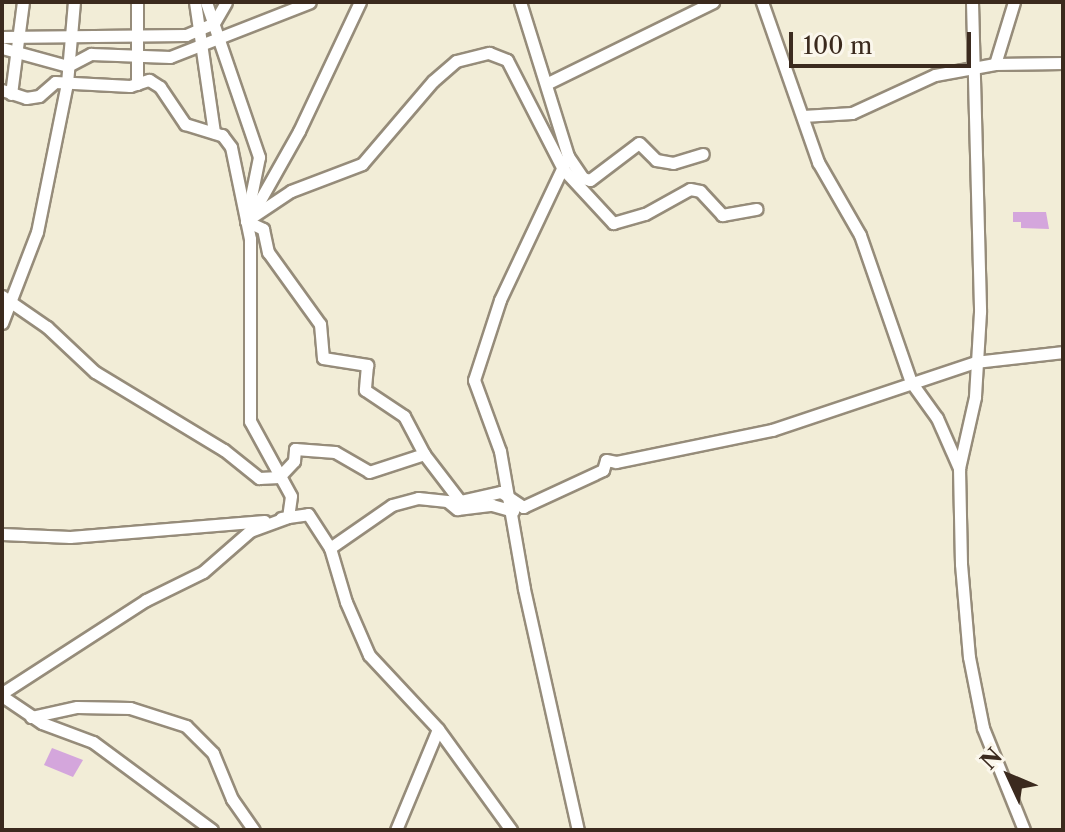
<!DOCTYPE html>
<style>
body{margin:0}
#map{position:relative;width:1065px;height:832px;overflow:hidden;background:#f2edd7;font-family:"Libre Caslon Text",serif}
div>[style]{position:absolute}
.building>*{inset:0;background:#d4a6dc}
.roads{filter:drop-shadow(2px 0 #968c7a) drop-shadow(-2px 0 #968c7a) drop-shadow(0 2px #968c7a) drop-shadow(0 -2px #968c7a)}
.street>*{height:11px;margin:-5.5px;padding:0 5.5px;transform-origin:5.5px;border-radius:5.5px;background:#fff}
span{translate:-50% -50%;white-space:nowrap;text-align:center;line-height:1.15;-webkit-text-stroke:8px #fbf7ec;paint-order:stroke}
.frame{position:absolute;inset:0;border:4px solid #3b2a1e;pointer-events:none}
.north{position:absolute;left:969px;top:736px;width:80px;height:80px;-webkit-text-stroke:6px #fbf7ec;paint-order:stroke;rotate:314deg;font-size:22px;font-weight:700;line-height:32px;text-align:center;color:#3b2a1e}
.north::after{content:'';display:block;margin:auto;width:28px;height:36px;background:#3b2a1e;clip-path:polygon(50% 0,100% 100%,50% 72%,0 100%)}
.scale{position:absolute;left:789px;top:32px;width:182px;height:36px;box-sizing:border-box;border:4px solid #3b2a1e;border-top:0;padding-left:10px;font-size:24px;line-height:28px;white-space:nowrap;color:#3b2a1e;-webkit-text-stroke:6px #fbf7ec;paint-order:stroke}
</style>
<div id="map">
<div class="building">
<i style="clip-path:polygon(1013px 212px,1046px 212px,1049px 229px,1021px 228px,1021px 222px,1013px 222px)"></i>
<i style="clip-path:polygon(52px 748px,83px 760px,73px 777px,44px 765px)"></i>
</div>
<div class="roads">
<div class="street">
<i style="left:195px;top:2px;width:132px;rotate:81.7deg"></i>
<i style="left:206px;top:2px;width:164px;rotate:71.1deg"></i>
<i style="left:259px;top:157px;width:60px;rotate:101.5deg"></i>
<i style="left:520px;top:2px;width:161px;rotate:72.7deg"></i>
<i style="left:568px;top:156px;width:27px;rotate:56deg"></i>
<i style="left:583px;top:178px;width:7px;rotate:16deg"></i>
<i style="left:590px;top:180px;width:61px;rotate:-37.1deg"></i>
<i style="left:639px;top:143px;width:24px;rotate:45deg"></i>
<i style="left:656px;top:160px;width:17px;rotate:10deg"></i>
<i style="left:673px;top:163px;width:31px;rotate:-17deg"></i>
<i style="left:762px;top:2px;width:170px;rotate:70.7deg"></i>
<i style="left:818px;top:162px;width:84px;rotate:60.1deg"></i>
<i style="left:860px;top:235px;width:156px;rotate:70.9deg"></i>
<i style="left:911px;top:382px;width:44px;rotate:54.2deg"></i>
<i style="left:937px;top:418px;width:55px;rotate:66.3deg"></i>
<i style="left:972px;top:2px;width:310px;rotate:88.5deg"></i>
<i style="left:980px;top:312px;width:85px;rotate:93.4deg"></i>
<i style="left:975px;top:397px;width:73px;rotate:102.7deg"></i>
<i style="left:959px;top:468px;width:96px;rotate:88.8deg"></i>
<i style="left:961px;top:564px;width:93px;rotate:85.1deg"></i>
<i style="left:969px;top:657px;width:72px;rotate:78.8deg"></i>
<i style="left:983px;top:728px;width:110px;rotate:68.1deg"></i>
<i style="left:2px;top:37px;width:184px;rotate:-0.6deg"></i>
<i style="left:186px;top:35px;width:30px;rotate:-23deg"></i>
<i style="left:214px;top:23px;width:24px;rotate:-60deg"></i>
<i style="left:2px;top:48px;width:68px;rotate:15.3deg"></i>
<i style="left:68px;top:66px;width:26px;rotate:-28deg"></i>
<i style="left:91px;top:54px;width:79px;rotate:2.2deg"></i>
<i style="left:170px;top:57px;width:150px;rotate:-21.4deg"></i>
<i style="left:995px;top:64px;width:65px;rotate:-73deg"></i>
<i style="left:548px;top:83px;width:184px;rotate:-26.1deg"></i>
<i style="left:137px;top:84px;width:82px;rotate:-90deg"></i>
<i style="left:2px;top:90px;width:25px;rotate:18deg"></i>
<i style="left:26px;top:98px;width:13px;rotate:-9deg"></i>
<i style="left:39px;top:96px;width:21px;rotate:-41deg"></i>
<i style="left:55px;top:82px;width:75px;rotate:3.1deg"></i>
<i style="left:130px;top:86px;width:20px;rotate:-18deg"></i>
<i style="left:149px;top:80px;width:13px;rotate:32deg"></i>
<i style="left:160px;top:87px;width:45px;rotate:56deg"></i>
<i style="left:185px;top:124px;width:39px;rotate:17deg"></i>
<i style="left:222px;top:135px;width:15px;rotate:53deg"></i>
<i style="left:231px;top:147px;width:94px;rotate:78.3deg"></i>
<i style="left:250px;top:239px;width:182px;rotate:90deg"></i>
<i style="left:250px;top:421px;width:85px;rotate:61.3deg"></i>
<i style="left:291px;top:496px;width:21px;rotate:98deg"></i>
<i style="left:288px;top:517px;width:40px;rotate:159.8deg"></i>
<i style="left:250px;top:531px;width:62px;rotate:138.9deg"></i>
<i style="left:203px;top:572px;width:64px;rotate:153.8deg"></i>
<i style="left:146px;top:600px;width:171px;rotate:147.1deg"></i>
<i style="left:11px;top:94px;width:93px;rotate:-82.6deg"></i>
<i style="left:803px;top:116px;width:49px;rotate:-3.5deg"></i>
<i style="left:852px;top:113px;width:91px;rotate:-24.6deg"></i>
<i style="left:935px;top:75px;width:61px;rotate:-10.4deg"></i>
<i style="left:995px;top:64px;width:68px;rotate:-0.8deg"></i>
<i style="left:568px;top:156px;width:159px;rotate:115.3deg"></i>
<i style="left:500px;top:300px;width:84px;rotate:108deg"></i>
<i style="left:474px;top:380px;width:76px;rotate:69.9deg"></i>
<i style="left:500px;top:451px;width:140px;rotate:80.1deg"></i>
<i style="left:524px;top:589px;width:247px;rotate:77.4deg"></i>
<i style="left:250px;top:218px;width:100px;rotate:-60.6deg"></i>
<i style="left:299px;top:131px;width:143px;rotate:-64.7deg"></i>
<i style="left:246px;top:221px;width:54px;rotate:-33.7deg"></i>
<i style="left:291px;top:191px;width:76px;rotate:-20.8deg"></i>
<i style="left:362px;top:164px;width:109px;rotate:-49.5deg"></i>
<i style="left:433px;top:81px;width:30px;rotate:-41deg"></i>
<i style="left:456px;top:61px;width:34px;rotate:-14deg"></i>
<i style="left:489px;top:53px;width:19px;rotate:21deg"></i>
<i style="left:507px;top:60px;width:123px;rotate:62.8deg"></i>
<i style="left:563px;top:169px;width:74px;rotate:47.2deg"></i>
<i style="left:613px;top:223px;width:33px;rotate:-16deg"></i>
<i style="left:645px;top:214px;width:51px;rotate:-29.1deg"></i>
<i style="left:690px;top:189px;width:10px;rotate:11deg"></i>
<i style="left:700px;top:191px;width:33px;rotate:47deg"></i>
<i style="left:722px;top:215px;width:35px;rotate:-10deg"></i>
<i style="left:246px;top:221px;width:19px;rotate:25deg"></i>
<i style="left:263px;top:229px;width:24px;rotate:78deg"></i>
<i style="left:268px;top:252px;width:89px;rotate:54.2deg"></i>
<i style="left:320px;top:324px;width:34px;rotate:85deg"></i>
<i style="left:323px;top:358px;width:45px;rotate:9deg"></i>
<i style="left:367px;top:365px;width:25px;rotate:95deg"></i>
<i style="left:365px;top:390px;width:47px;rotate:33.7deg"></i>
<i style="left:404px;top:416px;width:43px;rotate:62.2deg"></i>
<i style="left:2px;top:296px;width:55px;rotate:34.6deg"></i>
<i style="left:47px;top:327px;width:66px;rotate:43.2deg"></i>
<i style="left:95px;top:372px;width:151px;rotate:31.2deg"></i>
<i style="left:224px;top:450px;width:45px;rotate:38.7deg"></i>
<i style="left:259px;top:478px;width:20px;rotate:-3deg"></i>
<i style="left:279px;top:477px;width:22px;rotate:-47deg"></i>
<i style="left:294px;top:461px;width:12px;rotate:-85deg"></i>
<i style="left:295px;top:449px;width:40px;rotate:4.3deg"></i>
<i style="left:335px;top:452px;width:39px;rotate:30deg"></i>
<i style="left:369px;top:472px;width:58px;rotate:-18.1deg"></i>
<i style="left:424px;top:454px;width:59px;rotate:52.5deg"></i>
<i style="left:460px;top:501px;width:42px;rotate:-12.4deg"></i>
<i style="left:501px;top:492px;width:27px;rotate:34deg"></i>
<i style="left:523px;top:507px;width:88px;rotate:-24.8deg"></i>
<i style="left:603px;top:470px;width:10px;rotate:-73deg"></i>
<i style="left:606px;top:460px;width:10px;rotate:11deg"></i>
<i style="left:616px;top:462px;width:159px;rotate:-11.6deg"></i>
<i style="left:772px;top:430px;width:214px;rotate:-18.5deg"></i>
<i style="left:975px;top:362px;width:89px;rotate:-6.5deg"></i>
<i style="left:2px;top:323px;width:97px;rotate:-69deg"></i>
<i style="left:37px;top:232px;width:152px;rotate:-78.6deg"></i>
<i style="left:67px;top:83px;width:81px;rotate:-85.1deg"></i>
<i style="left:281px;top:518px;width:27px;rotate:-8deg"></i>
<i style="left:308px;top:514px;width:40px;rotate:57.1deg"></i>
<i style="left:330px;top:548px;width:75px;rotate:-34.7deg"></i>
<i style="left:392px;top:505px;width:27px;rotate:-15deg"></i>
<i style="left:418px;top:498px;width:29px;rotate:6deg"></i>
<i style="left:447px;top:501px;width:13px;rotate:39deg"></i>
<i style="left:457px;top:509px;width:35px;rotate:-7deg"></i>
<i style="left:492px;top:505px;width:22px;rotate:16deg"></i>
<i style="left:2px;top:534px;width:68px;rotate:2.5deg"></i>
<i style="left:70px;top:537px;width:195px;rotate:-4.7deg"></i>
<i style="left:330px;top:548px;width:56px;rotate:73.5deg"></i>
<i style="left:346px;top:602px;width:58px;rotate:66.5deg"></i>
<i style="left:369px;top:655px;width:101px;rotate:47deg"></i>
<i style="left:438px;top:729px;width:125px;rotate:54.1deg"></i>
<i style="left:2px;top:696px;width:48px;rotate:34deg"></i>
<i style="left:42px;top:723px;width:54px;rotate:20.4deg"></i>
<i style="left:93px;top:742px;width:148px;rotate:36.5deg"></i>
<i style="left:31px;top:717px;width:47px;rotate:-12.3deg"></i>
<i style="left:77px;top:707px;width:53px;rotate:1.1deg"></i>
<i style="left:130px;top:708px;width:59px;rotate:17.8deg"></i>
<i style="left:186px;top:726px;width:38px;rotate:45deg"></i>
<i style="left:213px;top:753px;width:50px;rotate:67.6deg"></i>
<i style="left:232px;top:799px;width:38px;rotate:55deg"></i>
<i style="left:396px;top:830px;width:109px;rotate:-67.4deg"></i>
</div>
</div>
<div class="frame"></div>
<div class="north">N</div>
<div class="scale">100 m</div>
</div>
